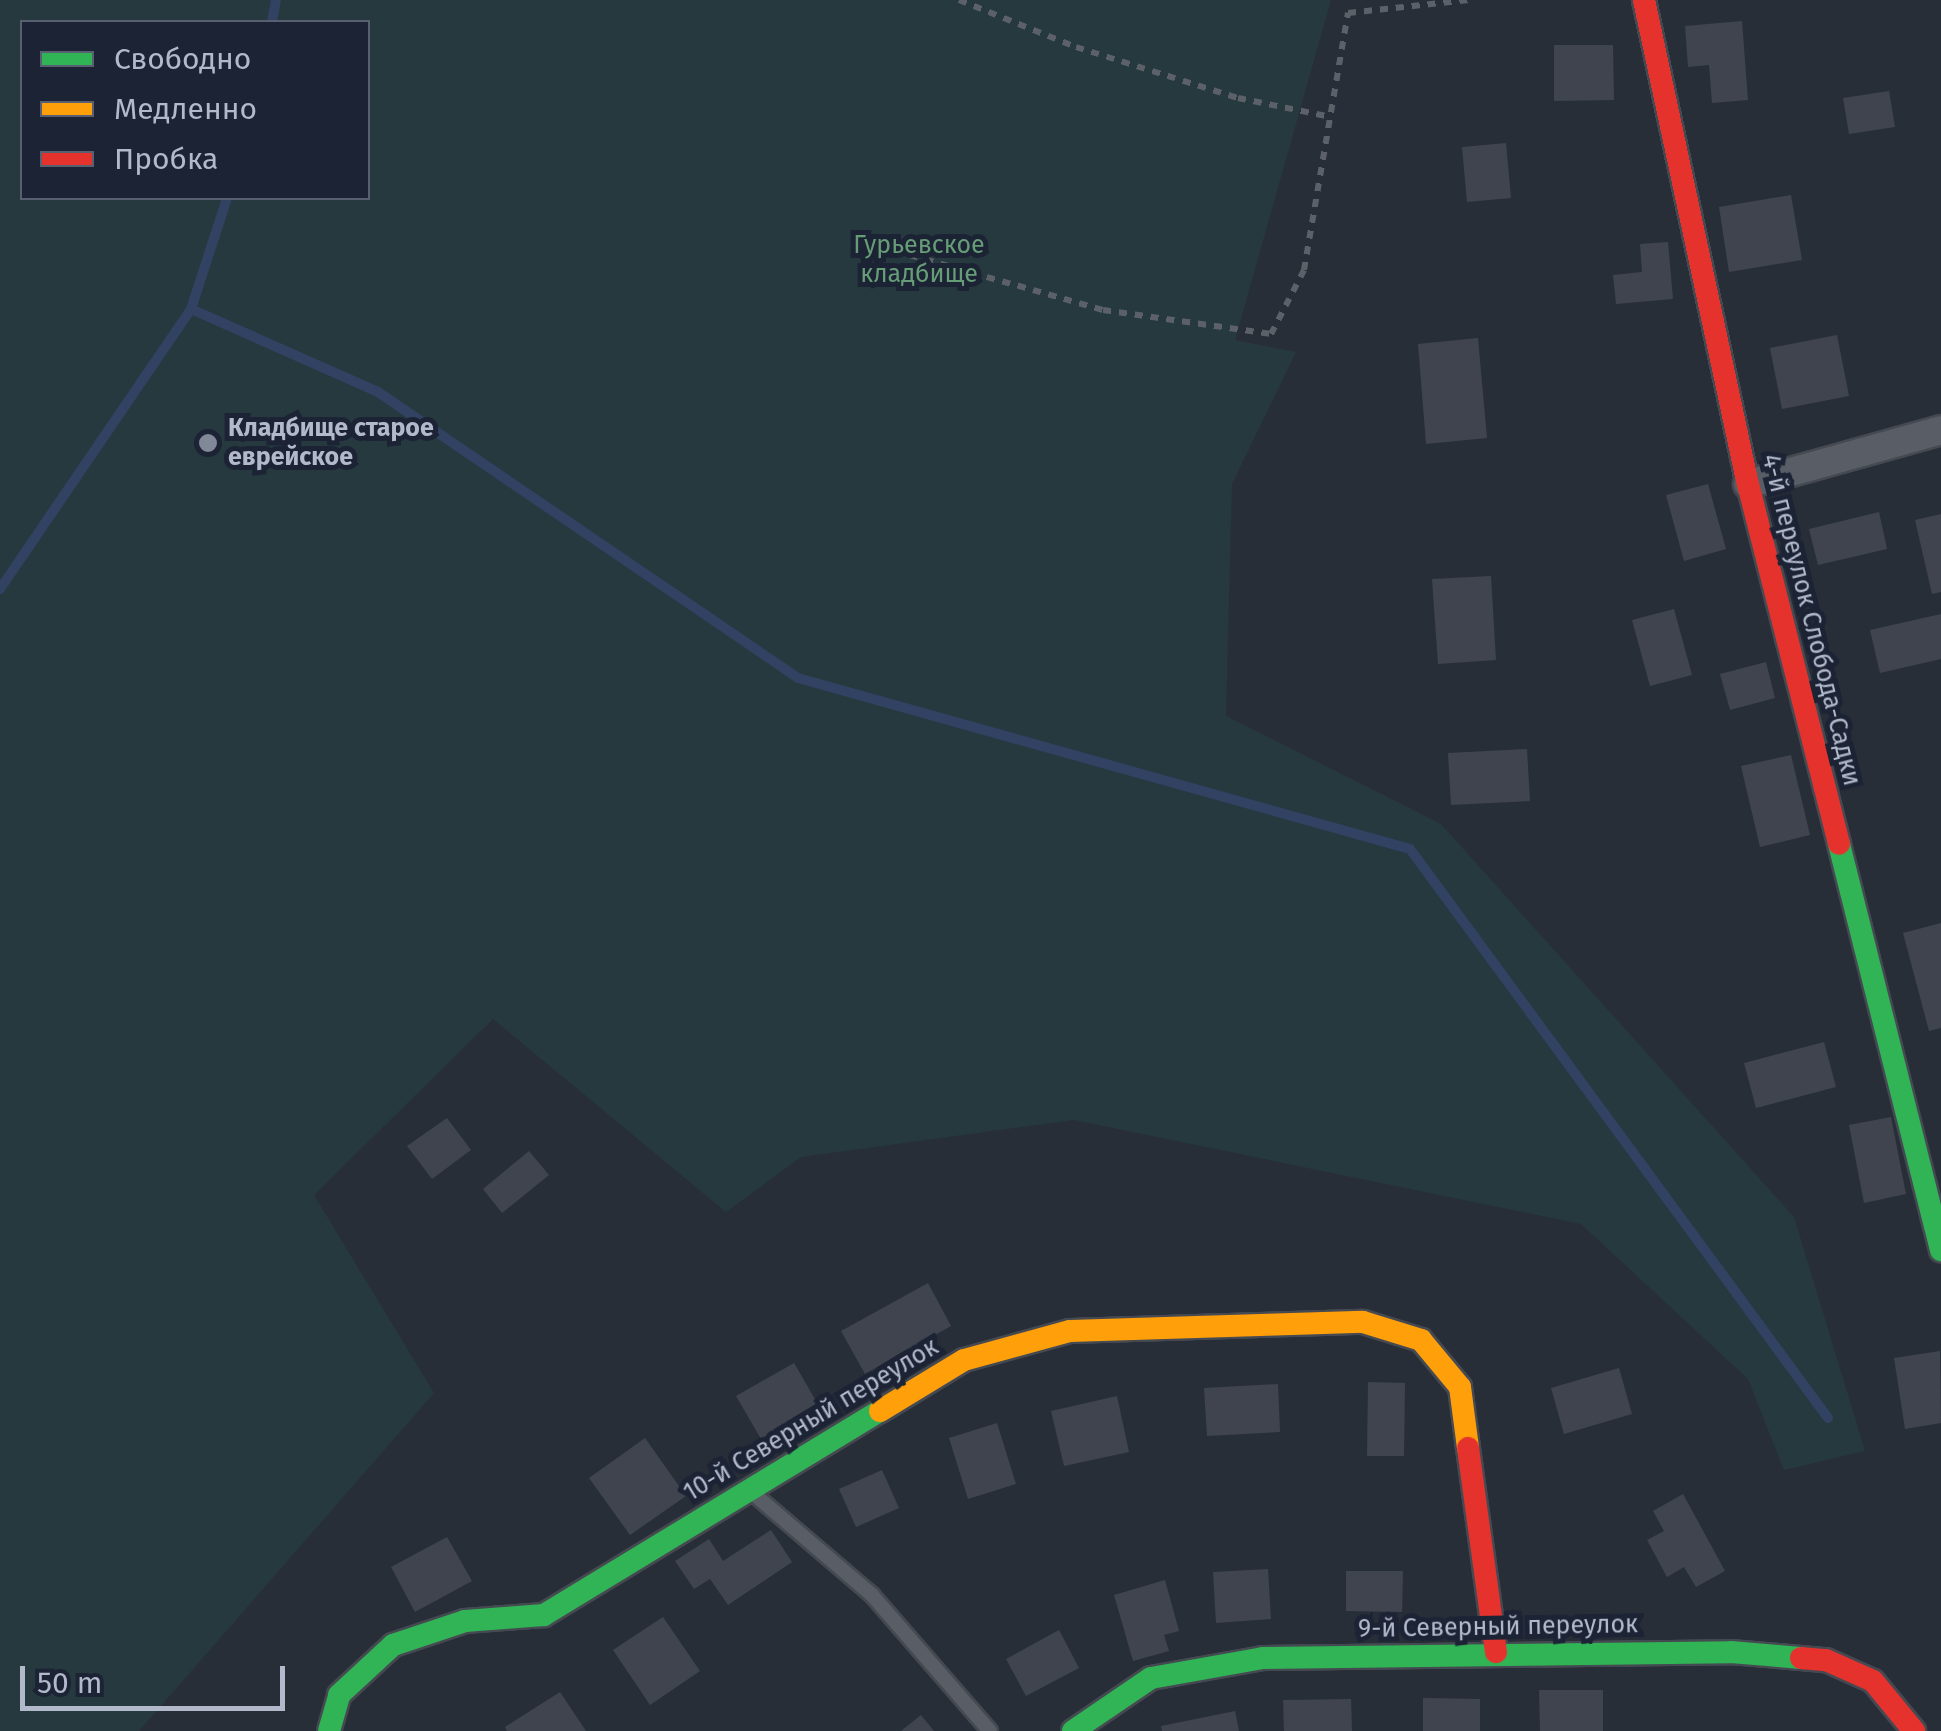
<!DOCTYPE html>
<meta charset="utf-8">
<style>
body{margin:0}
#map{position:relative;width:1941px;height:1731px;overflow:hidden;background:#282e38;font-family:"Fira Sans",sans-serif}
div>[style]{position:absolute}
.green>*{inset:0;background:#25393f}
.stream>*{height:10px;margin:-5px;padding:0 5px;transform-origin:5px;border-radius:5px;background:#314262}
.building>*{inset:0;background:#40444e}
.path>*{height:6px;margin-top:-3px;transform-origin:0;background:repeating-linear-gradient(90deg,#5c6169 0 8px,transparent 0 16px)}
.roads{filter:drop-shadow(2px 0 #454951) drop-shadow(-2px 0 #454951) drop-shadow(0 2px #454951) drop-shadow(0 -2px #454951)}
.lane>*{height:14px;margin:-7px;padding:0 7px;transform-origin:7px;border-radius:7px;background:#585d66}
.street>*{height:28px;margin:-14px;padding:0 14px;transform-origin:14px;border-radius:14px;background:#585d66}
.fast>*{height:22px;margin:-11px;padding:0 11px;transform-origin:11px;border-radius:11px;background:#30b455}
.slow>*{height:22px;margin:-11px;padding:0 11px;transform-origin:11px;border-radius:11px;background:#ff9f0a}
.jam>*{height:22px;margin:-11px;padding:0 11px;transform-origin:11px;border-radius:11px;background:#e5322d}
.dots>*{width:28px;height:28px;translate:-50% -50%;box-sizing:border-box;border:5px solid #1b2334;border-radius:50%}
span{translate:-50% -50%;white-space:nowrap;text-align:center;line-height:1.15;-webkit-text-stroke:10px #1b2334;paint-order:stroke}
.park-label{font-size:25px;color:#669d77}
.poi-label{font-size:25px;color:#b1b9ca;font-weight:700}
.left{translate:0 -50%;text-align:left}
.street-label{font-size:25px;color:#b1b9ca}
.legend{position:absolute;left:20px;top:20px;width:350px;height:180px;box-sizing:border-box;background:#1b2334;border:2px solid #575f70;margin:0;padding:12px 18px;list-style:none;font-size:30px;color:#b1b9ca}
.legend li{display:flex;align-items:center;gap:20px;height:50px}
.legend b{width:50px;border:2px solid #575f70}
.scale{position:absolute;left:20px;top:1666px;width:265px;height:45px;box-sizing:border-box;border:5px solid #b1b9ca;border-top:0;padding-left:12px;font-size:30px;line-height:35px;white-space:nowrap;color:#b1b9ca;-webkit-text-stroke:8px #1b2334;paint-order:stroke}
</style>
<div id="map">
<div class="green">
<i style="clip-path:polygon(evenodd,0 0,1331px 0,1235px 340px,1296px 352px,1232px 484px,1226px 716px,1441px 824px,1794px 1217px,1865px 1451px,1784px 1470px,1748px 1379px,1581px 1224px,1074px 1120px,801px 1157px,726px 1212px,493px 1019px,314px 1195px,434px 1393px,139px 1731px,0 1731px,0 0,22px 22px,368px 22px,368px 198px,22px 198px,22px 22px)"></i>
</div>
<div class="stream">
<i style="left:272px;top:22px;width:22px;rotate:-80deg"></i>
<i style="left:191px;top:309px;width:205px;rotate:23.9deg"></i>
<i style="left:378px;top:392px;width:508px;rotate:34.25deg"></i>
<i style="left:798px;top:678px;width:635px;rotate:15.61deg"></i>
<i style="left:1410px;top:849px;width:706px;rotate:53.7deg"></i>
<i style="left:0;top:589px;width:339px;rotate:-55.7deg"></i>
<i style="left:191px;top:309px;width:117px;rotate:-72deg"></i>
</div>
<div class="building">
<i style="clip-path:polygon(1742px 21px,1748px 100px,1712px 103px,1709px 65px,1688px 67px,1685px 26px)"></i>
<i style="clip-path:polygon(1554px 45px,1613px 45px,1614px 100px,1554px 101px)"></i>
<i style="clip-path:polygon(1889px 91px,1895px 127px,1849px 134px,1843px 98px)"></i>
<i style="clip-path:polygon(1506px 143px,1511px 198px,1467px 202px,1462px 147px)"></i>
<i style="clip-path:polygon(1791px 195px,1802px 260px,1729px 272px,1719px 207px)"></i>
<i style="clip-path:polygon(1668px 242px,1673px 299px,1616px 304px,1613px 275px,1642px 272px,1640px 244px)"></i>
<i style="clip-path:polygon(1837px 335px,1849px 396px,1782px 409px,1770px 348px)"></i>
<i style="clip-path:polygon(1478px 338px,1487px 438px,1426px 444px,1418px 344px)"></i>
<i style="clip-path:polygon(1708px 484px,1726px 549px,1684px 561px,1666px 495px)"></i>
<i style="clip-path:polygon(1879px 512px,1887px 549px,1818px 565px,1809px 529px)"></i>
<i style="clip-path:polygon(1941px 514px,1941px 592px,1932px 594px,1915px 520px)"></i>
<i style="clip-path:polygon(1491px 576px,1496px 660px,1438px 664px,1432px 579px)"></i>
<i style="clip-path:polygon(1674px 609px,1692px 675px,1650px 686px,1632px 620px)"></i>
<i style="clip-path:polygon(1941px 614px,1941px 659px,1880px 673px,1870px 630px)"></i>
<i style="clip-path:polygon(1766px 662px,1775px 698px,1730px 710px,1720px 674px)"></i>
<i style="clip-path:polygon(1527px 749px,1530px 801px,1451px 805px,1448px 753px)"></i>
<i style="clip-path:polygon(1791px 755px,1810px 835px,1760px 847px,1741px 766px)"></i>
<i style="clip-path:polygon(1941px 923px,1941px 1028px,1929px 1031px,1903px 933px)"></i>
<i style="clip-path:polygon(1824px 1042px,1836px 1087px,1756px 1108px,1744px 1063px)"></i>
<i style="clip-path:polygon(1891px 1117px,1906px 1194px,1864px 1203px,1849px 1125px)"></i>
<i style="clip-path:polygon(447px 1118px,471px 1150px,432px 1179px,407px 1146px)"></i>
<i style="clip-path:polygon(529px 1151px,549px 1175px,502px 1213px,483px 1189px)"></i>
<i style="clip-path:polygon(928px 1283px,951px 1326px,865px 1374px,841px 1331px)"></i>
<i style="clip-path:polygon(1940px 1351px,1941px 1423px,1905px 1429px,1894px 1358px)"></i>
<i style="clip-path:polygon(794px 1363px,819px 1406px,761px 1439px,736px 1396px)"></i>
<i style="clip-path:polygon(1619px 1368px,1632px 1414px,1564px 1434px,1551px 1388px)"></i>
<i style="clip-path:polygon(1368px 1382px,1405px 1383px,1404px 1456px,1367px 1456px)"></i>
<i style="clip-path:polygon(1278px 1384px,1280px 1432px,1207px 1436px,1204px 1388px)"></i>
<i style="clip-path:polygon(1117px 1396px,1129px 1452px,1064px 1466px,1051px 1411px)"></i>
<i style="clip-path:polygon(997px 1423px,1016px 1484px,968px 1499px,949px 1438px)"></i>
<i style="clip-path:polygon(645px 1438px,686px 1496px,630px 1535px,589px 1478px)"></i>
<i style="clip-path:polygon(882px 1470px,899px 1508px,856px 1527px,839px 1489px)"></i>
<i style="clip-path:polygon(1683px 1494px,1725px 1571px,1696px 1587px,1684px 1567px,1667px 1577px,1647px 1540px,1664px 1531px,1653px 1511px)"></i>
<i style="clip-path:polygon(771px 1530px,792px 1562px,728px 1605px,710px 1579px,694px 1589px,675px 1561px,709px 1539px,723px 1561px)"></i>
<i style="clip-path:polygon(447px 1537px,472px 1581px,415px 1612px,391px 1567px)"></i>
<i style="clip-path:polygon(1268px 1569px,1271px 1619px,1216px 1623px,1213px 1572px)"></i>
<i style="clip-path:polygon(1346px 1571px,1403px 1571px,1402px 1612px,1346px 1611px)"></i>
<i style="clip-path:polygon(1165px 1580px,1179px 1631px,1164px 1635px,1169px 1651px,1133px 1661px,1114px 1595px)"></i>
<i style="clip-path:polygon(663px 1617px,700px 1671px,650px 1705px,613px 1650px)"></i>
<i style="clip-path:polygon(1059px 1630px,1079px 1668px,1026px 1696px,1006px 1659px)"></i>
<i style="clip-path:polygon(1539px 1690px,1603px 1690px,1603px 1731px,1540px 1731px)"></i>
<i style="clip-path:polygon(560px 1692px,586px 1731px,507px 1731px,505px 1727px)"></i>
<i style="clip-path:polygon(1423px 1698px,1480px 1699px,1480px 1731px,1423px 1731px)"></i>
<i style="clip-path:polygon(1351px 1699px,1352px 1731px,1284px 1731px,1283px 1700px)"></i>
<i style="clip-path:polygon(1235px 1711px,1239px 1731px,1162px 1731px,1161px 1726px)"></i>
<i style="clip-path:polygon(921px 1715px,934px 1731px,901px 1731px)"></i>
</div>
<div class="path">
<i style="left:959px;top:0;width:126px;rotate:21.9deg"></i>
<i style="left:1076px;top:47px;width:170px;rotate:17.5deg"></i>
<i style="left:1238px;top:98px;width:95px;rotate:11.5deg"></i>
<i style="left:910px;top:255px;width:201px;rotate:15.9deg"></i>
<i style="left:1103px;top:310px;width:170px;rotate:8.1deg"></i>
<i style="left:1271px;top:334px;width:72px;rotate:-62.7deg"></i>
<i style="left:1304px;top:270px;width:261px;rotate:-80.3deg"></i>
<i style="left:1348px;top:13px;width:121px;rotate:-6.2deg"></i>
</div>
<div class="roads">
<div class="lane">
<i style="left:755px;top:1495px;width:154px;rotate:40.5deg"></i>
<i style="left:872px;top:1595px;width:180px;rotate:49.1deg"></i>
</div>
<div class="street">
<i style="left:1748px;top:484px;width:200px;rotate:-15.6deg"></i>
</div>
<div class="fast">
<i style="left:1839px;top:844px;width:419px;rotate:75.9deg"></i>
<i style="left:329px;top:1731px;width:37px;rotate:-74deg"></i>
<i style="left:339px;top:1695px;width:74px;rotate:-42.8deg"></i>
<i style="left:393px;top:1645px;width:76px;rotate:-18.4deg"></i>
<i style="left:465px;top:1621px;width:79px;rotate:-4.3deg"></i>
<i style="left:544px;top:1615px;width:393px;rotate:-31.3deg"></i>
<i style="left:1073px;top:1731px;width:94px;rotate:-34.2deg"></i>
<i style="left:1151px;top:1678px;width:114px;rotate:-10.1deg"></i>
<i style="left:1263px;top:1658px;width:468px;rotate:-0.7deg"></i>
<i style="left:1731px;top:1652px;width:70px;rotate:4.9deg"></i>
</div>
<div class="slow">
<i style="left:880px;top:1411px;width:98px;rotate:-31.3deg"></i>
<i style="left:964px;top:1360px;width:110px;rotate:-15.3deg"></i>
<i style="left:1070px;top:1331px;width:293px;rotate:-1.8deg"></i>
<i style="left:1363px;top:1322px;width:61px;rotate:17.2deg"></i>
<i style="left:1421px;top:1340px;width:61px;rotate:50.3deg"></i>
<i style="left:1460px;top:1387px;width:62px;rotate:82.5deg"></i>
</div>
<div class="jam">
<i style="left:1644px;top:0;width:495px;rotate:77.9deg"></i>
<i style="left:1748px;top:484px;width:371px;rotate:75.8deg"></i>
<i style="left:1468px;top:1448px;width:206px;rotate:82.2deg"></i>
<i style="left:1801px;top:1658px;width:25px;rotate:5deg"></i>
<i style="left:1826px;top:1660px;width:51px;rotate:24.1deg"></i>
<i style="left:1873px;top:1681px;width:65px;rotate:50.6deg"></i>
</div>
</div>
<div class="dots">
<i style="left:208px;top:443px;background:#818897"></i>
</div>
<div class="park-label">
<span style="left:919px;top:260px">Гурьевское<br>кладбище</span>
</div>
<div class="poi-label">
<span class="left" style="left:228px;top:443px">Кладбище старое<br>еврейское</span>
</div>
<div class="street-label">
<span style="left:1811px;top:620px;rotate:76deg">4-й переулок Слобода-Садки</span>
<span style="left:811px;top:1420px;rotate:-31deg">10-й Северный переулок</span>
<span style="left:1498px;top:1627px;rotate:-1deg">9-й Северный переулок</span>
</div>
<ul class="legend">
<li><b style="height:12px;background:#30b455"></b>Свободно</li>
<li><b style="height:12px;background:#ff9f0a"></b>Медленно</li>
<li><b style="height:12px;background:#e5322d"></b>Пробка</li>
</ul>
<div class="scale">50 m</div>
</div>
